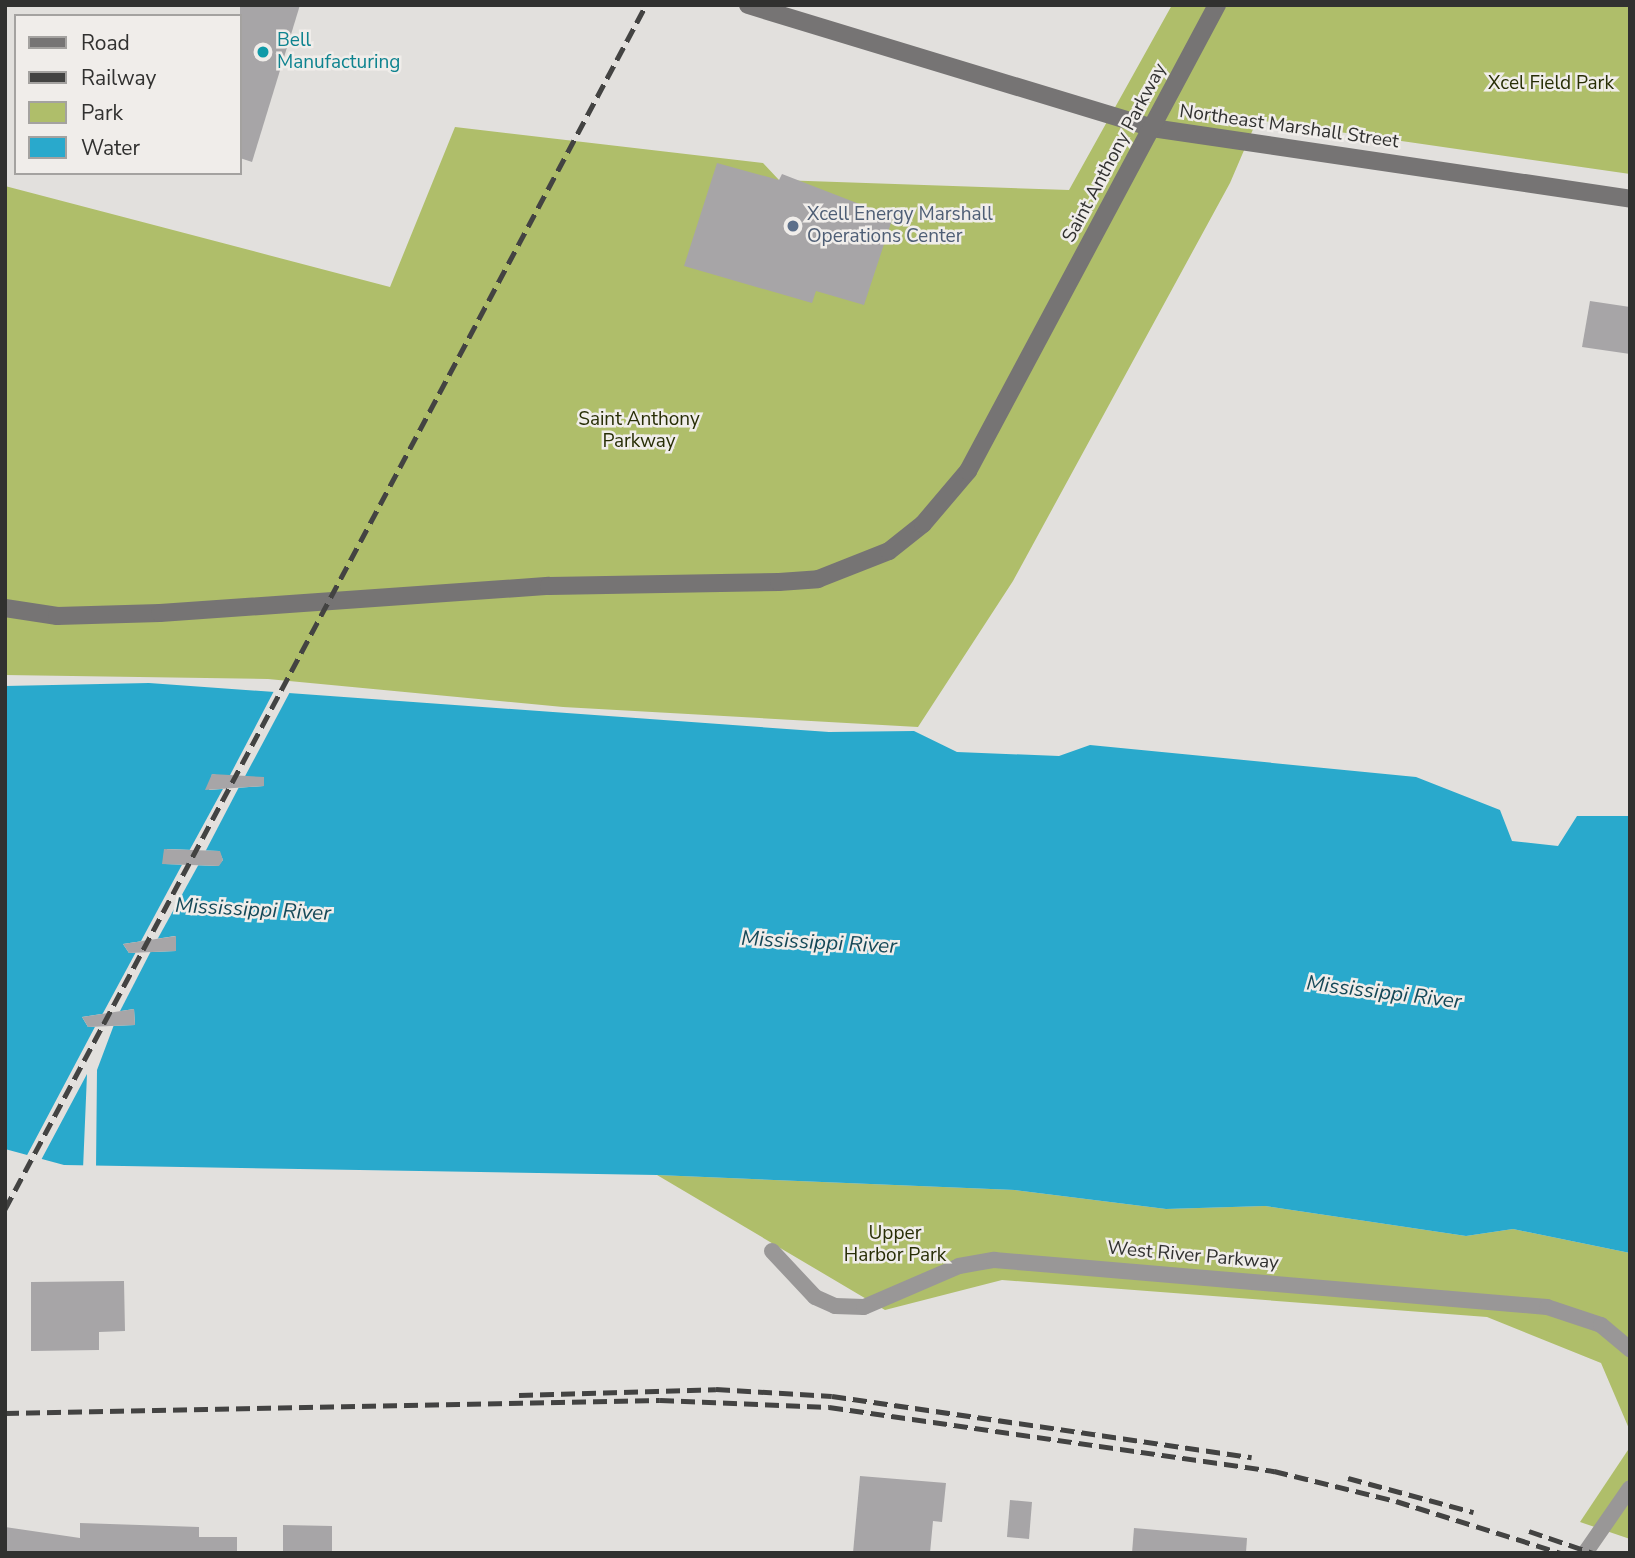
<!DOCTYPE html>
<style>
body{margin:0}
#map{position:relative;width:1635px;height:1558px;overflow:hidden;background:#e2e0dd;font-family:"Nunito Sans",sans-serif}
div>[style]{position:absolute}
.green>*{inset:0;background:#afbe6a}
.water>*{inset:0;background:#29a9cc}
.pier>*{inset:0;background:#e2e0dd}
.building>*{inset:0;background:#a7a5a7}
.street>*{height:16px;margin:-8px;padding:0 8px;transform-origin:8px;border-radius:8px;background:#999797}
.secondary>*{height:18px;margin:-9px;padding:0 9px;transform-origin:9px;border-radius:9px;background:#767474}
.rail>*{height:5px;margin-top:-2.5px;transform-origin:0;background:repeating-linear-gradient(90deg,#434342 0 14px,transparent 0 21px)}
.dots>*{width:19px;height:19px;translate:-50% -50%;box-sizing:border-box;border:4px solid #f0edea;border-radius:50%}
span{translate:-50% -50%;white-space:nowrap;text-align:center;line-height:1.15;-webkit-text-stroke:5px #f0edea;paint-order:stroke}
.culture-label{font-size:19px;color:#0d838f}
.left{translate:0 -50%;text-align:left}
.park-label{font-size:19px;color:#282e06}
.street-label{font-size:19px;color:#313130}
.service-label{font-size:19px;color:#4e5e75}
.water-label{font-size:21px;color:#164958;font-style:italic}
.frame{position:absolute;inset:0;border:7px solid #313130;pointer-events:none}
.legend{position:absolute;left:14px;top:14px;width:228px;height:161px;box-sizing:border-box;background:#f0edea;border:2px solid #a4a2a0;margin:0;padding:9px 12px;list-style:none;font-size:21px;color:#313130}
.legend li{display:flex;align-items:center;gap:14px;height:35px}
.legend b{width:35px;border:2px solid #a4a2a0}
</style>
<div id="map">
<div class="green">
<i style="clip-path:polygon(1172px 5px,1630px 5px,1630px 174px,1257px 120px,1230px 183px,1013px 581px,918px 727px,563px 707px,268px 679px,5px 675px,5px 186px,390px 287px,455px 127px,763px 163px,779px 180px,1069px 190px)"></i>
<i style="clip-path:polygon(657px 1175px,1015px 1190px,1166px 1209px,1265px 1206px,1466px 1236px,1513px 1229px,1630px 1253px,1630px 1431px,1601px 1363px,1487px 1317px,1002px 1280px,885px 1310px)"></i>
<i style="clip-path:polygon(1630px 1447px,1630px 1539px,1580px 1522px)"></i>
</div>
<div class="water">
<i style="clip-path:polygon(evenodd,149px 683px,829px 732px,914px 731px,957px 752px,1059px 756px,1090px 745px,1416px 777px,1500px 810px,1512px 841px,1558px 846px,1577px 816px,1630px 816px,1630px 1253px,1513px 1229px,1466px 1236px,1265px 1206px,1166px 1209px,1015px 1190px,657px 1175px,64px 1165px,5px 1149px,5px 686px,149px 683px,212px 774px,264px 786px,209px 790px,212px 774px,149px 683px,167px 849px,219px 851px,223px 860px,218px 866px,165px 864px,167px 849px,149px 683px,175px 936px,176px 951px,129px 953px,123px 944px,175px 936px,149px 683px,134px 1009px,135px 1025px,88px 1027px,82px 1017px,134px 1009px)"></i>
</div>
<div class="pier">
<i style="clip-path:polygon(275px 689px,291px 690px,243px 780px,228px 779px)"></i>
<i style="clip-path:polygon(224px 787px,239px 787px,204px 854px,188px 853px)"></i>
<i style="clip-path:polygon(184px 861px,200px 862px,157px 940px,141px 941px)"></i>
<i style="clip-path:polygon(152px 949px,119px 1013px,102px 1015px,137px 950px)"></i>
<i style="clip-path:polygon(115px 1022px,97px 1070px,96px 1169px,83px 1169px,87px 1074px,40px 1162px,25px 1159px,97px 1023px)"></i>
</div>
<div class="building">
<i style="clip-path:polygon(240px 5px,300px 5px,252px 162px,240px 158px)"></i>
<i style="clip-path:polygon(717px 163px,779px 180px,782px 174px,893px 217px,864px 305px,816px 291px,812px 303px,684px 266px)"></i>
<i style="clip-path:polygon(1590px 301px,1630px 307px,1630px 354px,1582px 347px)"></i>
<i style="clip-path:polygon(212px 774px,264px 777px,264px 786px,205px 790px)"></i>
<i style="clip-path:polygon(164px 849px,220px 851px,223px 860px,219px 866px,162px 864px)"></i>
<i style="clip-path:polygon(176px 936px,176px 951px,129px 953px,123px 944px)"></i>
<i style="clip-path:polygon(134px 1009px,135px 1025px,88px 1027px,82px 1017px)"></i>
<i style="clip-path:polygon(124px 1281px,125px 1331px,99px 1332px,99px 1350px,31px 1351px,31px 1282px)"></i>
<i style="clip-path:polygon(860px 1476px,946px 1483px,942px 1522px,933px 1521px,930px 1553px,853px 1553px)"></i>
<i style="clip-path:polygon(1010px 1500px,1032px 1502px,1029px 1539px,1007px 1537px)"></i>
<i style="clip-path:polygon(80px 1523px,199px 1527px,199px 1537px,237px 1537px,237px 1553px,5px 1553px,5px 1527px,80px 1538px)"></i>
<i style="clip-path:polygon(283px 1525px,332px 1526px,332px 1553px,283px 1553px)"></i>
<i style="clip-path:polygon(1134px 1528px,1247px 1538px,1246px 1553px,1132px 1553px)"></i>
</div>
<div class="street">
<i style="left:772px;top:1251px;width:63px;rotate:46.9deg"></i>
<i style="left:815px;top:1297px;width:22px;rotate:24deg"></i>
<i style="left:835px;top:1306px;width:29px;rotate:2deg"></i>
<i style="left:864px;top:1307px;width:103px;rotate:-23.3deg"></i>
<i style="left:959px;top:1266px;width:36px;rotate:-10deg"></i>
<i style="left:994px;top:1260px;width:555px;rotate:4.86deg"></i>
<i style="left:1547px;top:1307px;width:57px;rotate:18.4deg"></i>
<i style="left:1601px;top:1325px;width:38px;rotate:40deg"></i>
<i style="left:1585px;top:1553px;width:79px;rotate:-55.3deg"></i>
</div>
<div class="secondary">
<i style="left:748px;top:5px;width:422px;rotate:16.9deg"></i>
<i style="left:1152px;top:128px;width:483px;rotate:8.4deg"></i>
<i style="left:5px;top:608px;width:53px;rotate:8.7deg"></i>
<i style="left:57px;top:616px;width:103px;rotate:-1.7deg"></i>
<i style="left:160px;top:613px;width:390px;rotate:-4deg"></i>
<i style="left:549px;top:586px;width:230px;rotate:-1deg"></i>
<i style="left:779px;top:582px;width:39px;rotate:-4deg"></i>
<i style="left:818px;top:579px;width:76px;rotate:-21.5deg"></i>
<i style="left:889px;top:551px;width:43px;rotate:-38.5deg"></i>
<i style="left:923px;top:524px;width:70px;rotate:-49.7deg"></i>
<i style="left:968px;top:471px;width:528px;rotate:-61.88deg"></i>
</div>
<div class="rail">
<i style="left:5px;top:1209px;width:1364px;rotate:-61.97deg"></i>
<i style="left:519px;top:1395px;width:197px;rotate:-1.7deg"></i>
<i style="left:716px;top:1389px;width:116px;rotate:3.5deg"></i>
<i style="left:832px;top:1396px;width:424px;rotate:8.3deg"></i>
<i style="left:5px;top:1413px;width:655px;rotate:-1.14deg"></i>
<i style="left:660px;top:1400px;width:169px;rotate:2.4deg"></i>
<i style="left:829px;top:1407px;width:450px;rotate:8.2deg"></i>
<i style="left:1274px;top:1471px;width:126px;rotate:13.8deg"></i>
<i style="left:1396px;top:1501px;width:173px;rotate:17.5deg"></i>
<i style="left:1348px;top:1478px;width:130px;rotate:15.2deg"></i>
<i style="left:1529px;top:1531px;width:68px;rotate:19deg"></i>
</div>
<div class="dots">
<i style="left:263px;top:52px;background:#0f9aa8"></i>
<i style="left:793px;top:226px;background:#5c6f8a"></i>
</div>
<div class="culture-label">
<span class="left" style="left:277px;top:52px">Bell<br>Manufacturing</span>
</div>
<div class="park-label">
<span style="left:1551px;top:84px">Xcel Field Park</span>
<span style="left:639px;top:431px">Saint Anthony<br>Parkway</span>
<span style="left:895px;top:1245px">Upper<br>Harbor Park</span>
</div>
<div class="street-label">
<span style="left:1289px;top:127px;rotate:8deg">Northeast Marshall Street</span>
<span style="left:1115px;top:153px;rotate:-62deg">Saint Anthony Parkway</span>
<span style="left:1193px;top:1256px;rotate:5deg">West River Parkway</span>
</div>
<div class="service-label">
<span class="left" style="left:807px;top:226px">Xcell Energy Marshall<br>Operations Center</span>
</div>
<div class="water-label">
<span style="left:253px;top:909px;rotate:3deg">Mississippi River</span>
<span style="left:819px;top:942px;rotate:3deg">Mississippi River</span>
<span style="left:1384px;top:992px;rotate:7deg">Mississippi River</span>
</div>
<div class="frame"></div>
<ul class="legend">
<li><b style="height:9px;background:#767474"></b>Road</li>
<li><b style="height:9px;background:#434342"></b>Railway</li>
<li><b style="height:19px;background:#afbe6a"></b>Park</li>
<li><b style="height:19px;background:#29a9cc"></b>Water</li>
</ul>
</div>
